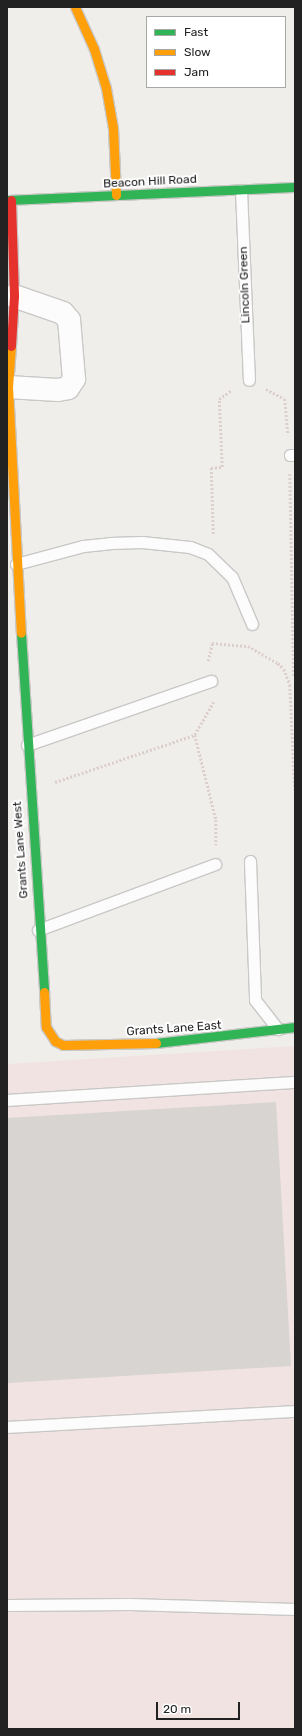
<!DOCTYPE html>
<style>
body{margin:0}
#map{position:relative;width:302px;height:1736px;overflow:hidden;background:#f0eeeb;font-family:Rubik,sans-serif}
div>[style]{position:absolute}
.commercial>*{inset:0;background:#f1e3e1}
.building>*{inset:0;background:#d7d4d2}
.path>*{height:2.5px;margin-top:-1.25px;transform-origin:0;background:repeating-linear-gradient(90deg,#dccecd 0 2px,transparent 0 4px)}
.roads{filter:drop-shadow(1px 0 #c9c8c7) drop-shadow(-1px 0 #c9c8c7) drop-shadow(0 1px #c9c8c7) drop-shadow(0 -1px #c9c8c7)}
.lane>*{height:11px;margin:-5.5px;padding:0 5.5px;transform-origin:5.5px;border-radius:5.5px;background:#fdfcfc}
.street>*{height:22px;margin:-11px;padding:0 11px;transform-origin:11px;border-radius:11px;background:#fdfcfc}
.fast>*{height:9px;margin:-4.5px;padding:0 4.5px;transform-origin:4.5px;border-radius:4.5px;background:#30b455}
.slow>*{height:9px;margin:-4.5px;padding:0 4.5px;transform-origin:4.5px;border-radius:4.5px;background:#ff9f0a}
.jam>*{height:9px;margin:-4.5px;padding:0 4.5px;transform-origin:4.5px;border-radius:4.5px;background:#e5322d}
span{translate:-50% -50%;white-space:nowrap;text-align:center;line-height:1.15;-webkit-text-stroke:4px #fff;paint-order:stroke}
.street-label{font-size:12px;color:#222}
.frame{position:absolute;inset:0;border:8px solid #222;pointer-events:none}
.legend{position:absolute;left:146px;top:16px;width:140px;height:72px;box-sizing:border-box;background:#fff;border:1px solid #a7a7a7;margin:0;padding:5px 7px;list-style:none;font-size:12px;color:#222}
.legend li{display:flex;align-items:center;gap:8px;height:20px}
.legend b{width:20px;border:1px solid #a7a7a7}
.scale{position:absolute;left:156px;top:1702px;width:84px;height:18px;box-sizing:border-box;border:2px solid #222;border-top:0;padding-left:5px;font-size:12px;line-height:14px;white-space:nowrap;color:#222;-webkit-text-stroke:3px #fff;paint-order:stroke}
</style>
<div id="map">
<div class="commercial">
<i style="clip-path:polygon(295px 1046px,295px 1729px,7px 1729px,7px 1064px)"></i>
</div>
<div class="building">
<i style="clip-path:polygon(276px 1102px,291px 1366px,7px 1383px,7px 1118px)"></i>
</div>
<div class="path">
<i style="left:266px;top:389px;width:21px;rotate:28deg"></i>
<i style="left:285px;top:399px;width:36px;rotate:85deg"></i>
<i style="left:290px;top:474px;width:202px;rotate:88.9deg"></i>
<i style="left:213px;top:534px;width:66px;rotate:-91.7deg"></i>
<i style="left:211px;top:468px;width:11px;rotate:-5deg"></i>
<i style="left:222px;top:467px;width:68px;rotate:-92.5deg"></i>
<i style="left:219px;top:399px;width:16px;rotate:-35deg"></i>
<i style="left:208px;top:661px;width:18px;rotate:-77deg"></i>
<i style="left:212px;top:643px;width:36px;rotate:5deg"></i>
<i style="left:248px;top:646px;width:34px;rotate:30deg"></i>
<i style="left:278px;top:663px;width:8px;rotate:45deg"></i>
<i style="left:284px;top:669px;width:17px;rotate:69deg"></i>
<i style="left:290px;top:685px;width:105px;rotate:87.3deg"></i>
<i style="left:214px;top:702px;width:38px;rotate:120deg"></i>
<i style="left:195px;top:735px;width:88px;rotate:76.1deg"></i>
<i style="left:216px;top:820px;width:25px;rotate:90deg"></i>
<i style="left:55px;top:782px;width:148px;rotate:-18.6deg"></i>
</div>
<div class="roads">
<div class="lane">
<i style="left:241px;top:190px;width:190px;rotate:87.6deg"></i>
<i style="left:290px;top:455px;width:5px"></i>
<i style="left:16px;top:564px;width:69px;rotate:-15deg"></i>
<i style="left:83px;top:546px;width:27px;rotate:-6deg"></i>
<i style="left:110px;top:543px;width:32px;rotate:-2deg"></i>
<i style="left:142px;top:542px;width:48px;rotate:5.9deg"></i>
<i style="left:190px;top:547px;width:19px;rotate:21deg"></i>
<i style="left:208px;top:554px;width:33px;rotate:44deg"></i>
<i style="left:232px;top:577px;width:51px;rotate:66.9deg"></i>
<i style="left:27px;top:745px;width:195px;rotate:-19.2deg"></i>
<i style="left:250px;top:861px;width:139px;rotate:87.9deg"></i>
<i style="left:255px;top:1000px;width:37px;rotate:52deg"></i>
<i style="left:38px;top:930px;width:189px;rotate:-20.4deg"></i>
<i style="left:7px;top:1100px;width:289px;rotate:-3.6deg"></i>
<i style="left:7px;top:1427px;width:288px;rotate:-3.2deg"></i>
<i style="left:7px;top:1605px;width:123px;rotate:-0.5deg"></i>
<i style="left:130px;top:1604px;width:165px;rotate:1.7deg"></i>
</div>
<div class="street">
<i style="left:8px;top:387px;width:50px;rotate:3.4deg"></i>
<i style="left:58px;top:390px;width:10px;rotate:-11deg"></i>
<i style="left:68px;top:388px;width:11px;rotate:-56deg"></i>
<i style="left:74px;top:379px;width:59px;rotate:-94.8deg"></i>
<i style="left:69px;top:320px;width:9px;rotate:-131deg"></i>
<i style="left:63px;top:313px;width:52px;rotate:-160.9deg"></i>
</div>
<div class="fast">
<i style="left:7px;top:200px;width:288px;rotate:-2.6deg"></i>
<i style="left:21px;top:633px;width:360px;rotate:86.3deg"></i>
<i style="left:156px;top:1043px;width:140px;rotate:-6.6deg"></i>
</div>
<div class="slow">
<i style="left:75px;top:7px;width:46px;rotate:65.7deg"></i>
<i style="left:94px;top:49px;width:41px;rotate:72.9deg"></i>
<i style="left:106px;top:88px;width:41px;rotate:80.1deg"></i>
<i style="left:113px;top:128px;width:67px;rotate:87.4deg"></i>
<i style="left:11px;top:346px;width:41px;rotate:94.2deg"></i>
<i style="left:8px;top:387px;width:246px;rotate:87deg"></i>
<i style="left:44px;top:992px;width:35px;rotate:87deg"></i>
<i style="left:46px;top:1027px;width:17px;rotate:57deg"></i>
<i style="left:55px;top:1041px;width:9px;rotate:27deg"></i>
<i style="left:63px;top:1045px;width:93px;rotate:-1.2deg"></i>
</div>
<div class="jam">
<i style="left:11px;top:346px;width:50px;rotate:-86.6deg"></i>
<i style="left:14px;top:296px;width:96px;rotate:-91.8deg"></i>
</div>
</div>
<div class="street-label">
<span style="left:150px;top:182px;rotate:-3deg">Beacon Hill Road</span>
<span style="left:245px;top:285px;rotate:-92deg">Lincoln Green</span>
<span style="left:21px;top:850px;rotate:-94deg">Grants Lane West</span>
<span style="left:174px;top:1029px;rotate:-4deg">Grants Lane East</span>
</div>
<div class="frame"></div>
<ul class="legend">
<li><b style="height:5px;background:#30b455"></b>Fast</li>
<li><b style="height:5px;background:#ff9f0a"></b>Slow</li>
<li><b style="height:5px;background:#e5322d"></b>Jam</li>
</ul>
<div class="scale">20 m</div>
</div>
